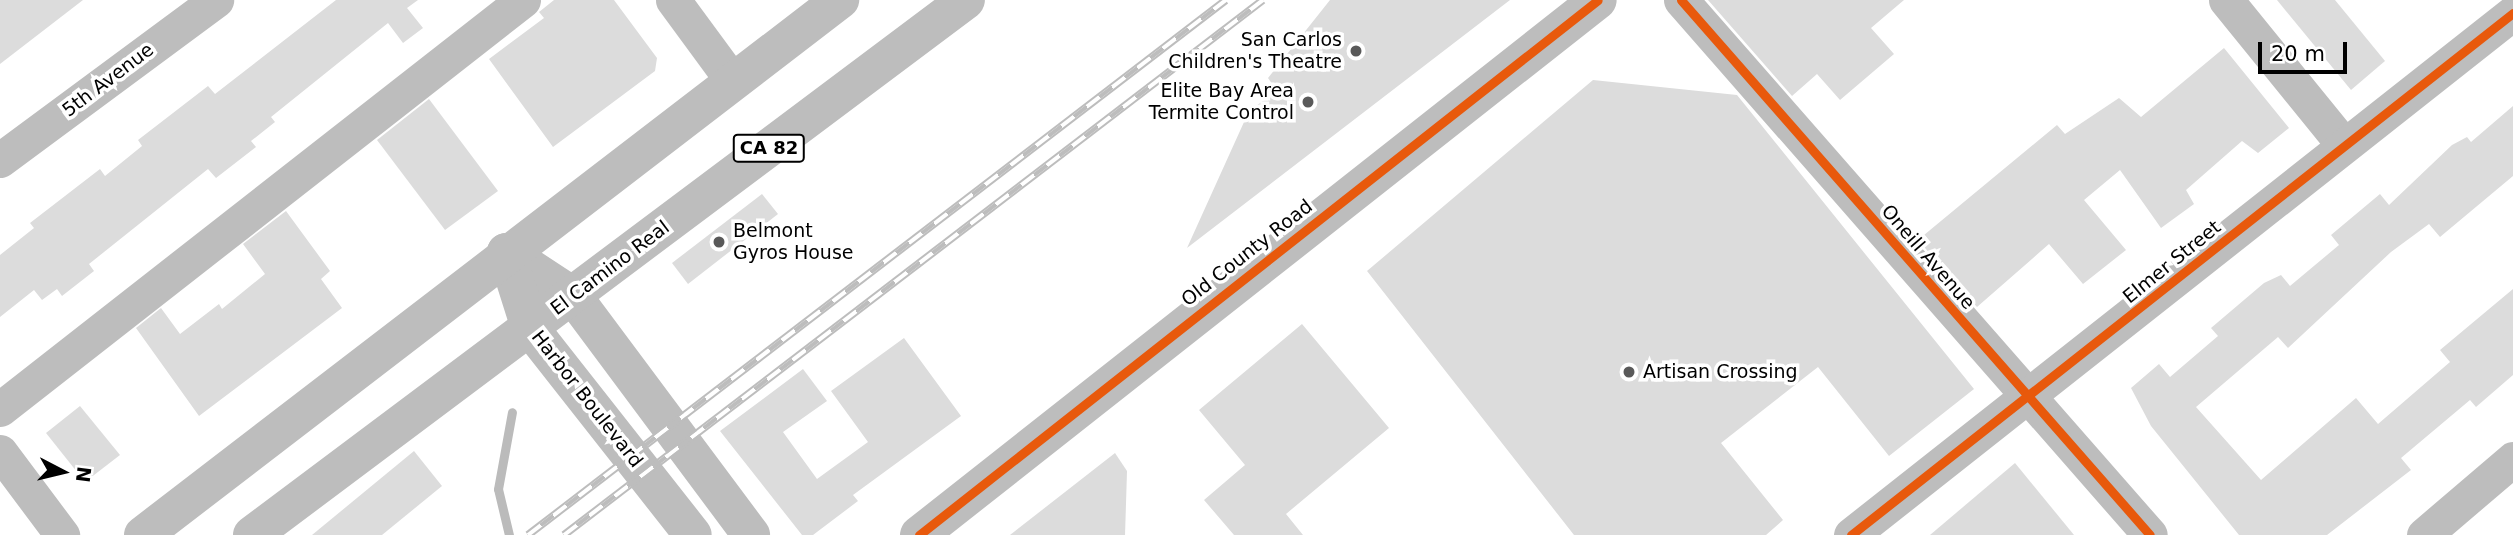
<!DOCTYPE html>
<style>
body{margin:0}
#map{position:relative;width:2513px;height:535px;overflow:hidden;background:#fff;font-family:"DejaVu Sans",sans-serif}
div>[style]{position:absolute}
.stream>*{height:9px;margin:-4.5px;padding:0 4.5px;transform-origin:4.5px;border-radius:4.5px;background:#bbb}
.building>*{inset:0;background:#dcdcdc}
.minor>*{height:35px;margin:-17.5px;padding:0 17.5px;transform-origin:17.5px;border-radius:17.5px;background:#bdbdbd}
.major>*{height:38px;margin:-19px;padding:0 19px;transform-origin:19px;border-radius:19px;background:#bdbdbd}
.rail>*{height:8px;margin-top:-4px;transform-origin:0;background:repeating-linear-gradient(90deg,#fff 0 16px,#bdbdbd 0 32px);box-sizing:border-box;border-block:2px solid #bdbdbd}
.cycleway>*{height:9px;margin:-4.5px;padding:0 4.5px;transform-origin:4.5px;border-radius:4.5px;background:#e8590c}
.dots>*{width:19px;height:19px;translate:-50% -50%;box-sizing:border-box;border:4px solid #fff;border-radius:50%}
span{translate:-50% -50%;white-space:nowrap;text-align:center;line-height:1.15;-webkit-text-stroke:7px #fff;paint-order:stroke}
.shield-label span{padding:2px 5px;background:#fff;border:2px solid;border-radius:5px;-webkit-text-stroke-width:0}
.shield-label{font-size:18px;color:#000;font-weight:700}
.poi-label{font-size:19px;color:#000}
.right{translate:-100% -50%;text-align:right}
.left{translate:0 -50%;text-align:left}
.street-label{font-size:19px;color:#000}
.north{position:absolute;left:28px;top:437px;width:70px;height:70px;-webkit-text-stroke:5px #fff;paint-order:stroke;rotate:97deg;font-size:19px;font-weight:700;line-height:28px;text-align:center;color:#000}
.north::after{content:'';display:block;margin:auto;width:24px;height:32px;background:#000;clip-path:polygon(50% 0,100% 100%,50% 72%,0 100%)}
.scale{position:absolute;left:2258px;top:42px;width:89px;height:32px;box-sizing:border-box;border:4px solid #000;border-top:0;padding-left:9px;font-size:21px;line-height:24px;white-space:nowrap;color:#000;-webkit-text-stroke:5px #fff;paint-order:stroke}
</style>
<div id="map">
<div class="stream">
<i style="left:509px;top:535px;width:47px;rotate:-103.4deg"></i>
<i style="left:498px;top:489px;width:78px;rotate:-79.7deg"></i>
</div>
<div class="building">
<i style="clip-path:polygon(0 0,83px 0,0 64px)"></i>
<i style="clip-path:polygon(336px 0,418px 0,407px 8px,423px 28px,403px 43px,388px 23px,271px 117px,275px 122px,251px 141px,256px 147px,216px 178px,208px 169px,89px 264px,94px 271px,62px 296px,57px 289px,42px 300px,34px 290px,0 317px,0 255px,34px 228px,30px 223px,100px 169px,105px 176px,142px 146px,138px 140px,208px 86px,215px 94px)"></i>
<i style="clip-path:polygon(554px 0,614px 0,657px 58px,655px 71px,553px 147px,489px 59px,544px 18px,539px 12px)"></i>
<i style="clip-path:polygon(1330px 0,1510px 0,1187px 248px,1249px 111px,1277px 91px,1268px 78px)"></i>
<i style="clip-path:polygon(1708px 0,1904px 0,1871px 28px,1894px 54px,1840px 100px,1817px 74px,1792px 96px)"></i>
<i style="clip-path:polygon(2277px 0,2335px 0,2385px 61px,2351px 90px)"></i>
<i style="clip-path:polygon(2224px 48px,2289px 128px,2258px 153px,2242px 141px,2186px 190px,2194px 204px,2161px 228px,2120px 170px,2084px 200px,2126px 250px,2083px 284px,2049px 244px,1977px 307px,1918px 240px,2057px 125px,2065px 134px,2119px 98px,2141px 117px)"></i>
<i style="clip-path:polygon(1593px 80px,1737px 95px,1974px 389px,1889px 456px,1818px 367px,1721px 443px,1783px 520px,1766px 535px,1574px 535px,1367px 271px)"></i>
<i style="clip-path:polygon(429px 99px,498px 191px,445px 230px,377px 140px)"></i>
<i style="clip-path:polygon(2513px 106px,2513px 176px,2440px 237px,2429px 224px,2391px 252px,2288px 348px,2278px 337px,2196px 407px,2261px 480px,2356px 398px,2378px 424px,2450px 362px,2440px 350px,2513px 289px,2513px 375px,2476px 407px,2470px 400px,2401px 458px,2411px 470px,2327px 535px,2239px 535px,2151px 426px,2131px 388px,2159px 364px,2170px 377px,2218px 336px,2211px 328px,2264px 283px,2281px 275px,2290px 286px,2339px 245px,2331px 235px,2380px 194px,2389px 205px,2452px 145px,2467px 137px,2471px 142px)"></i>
<i style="clip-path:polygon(762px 194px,778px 214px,688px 284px,672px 263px)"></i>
<i style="clip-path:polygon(286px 211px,330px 271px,321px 279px,342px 308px,199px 416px,136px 328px,161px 308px,180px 334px,219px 304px,222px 309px,265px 274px,243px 244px)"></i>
<i style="clip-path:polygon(1302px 324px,1389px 428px,1286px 514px,1303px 535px,1234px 535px,1204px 500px,1245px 465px,1199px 410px)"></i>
<i style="clip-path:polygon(904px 338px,961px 416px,853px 495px,858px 501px,813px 535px,802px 535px,720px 431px,803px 369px,827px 401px,783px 432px,817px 479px,868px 442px,831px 391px)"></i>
<i style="clip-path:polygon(80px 406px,120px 455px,85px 482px,46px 433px)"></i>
<i style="clip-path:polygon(414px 451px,442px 486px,382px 535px,312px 535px)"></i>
<i style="clip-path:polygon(1115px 453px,1127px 471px,1125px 535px,1010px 535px)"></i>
<i style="clip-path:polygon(2015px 463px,2074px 535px,1930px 535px)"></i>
</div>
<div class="minor">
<i style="left:673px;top:0;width:98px;rotate:53.7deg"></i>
<i style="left:1681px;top:0;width:711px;rotate:48.76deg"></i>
<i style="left:2226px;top:0;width:187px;rotate:50.9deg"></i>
<i style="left:0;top:160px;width:269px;rotate:-36.5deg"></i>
<i style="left:0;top:409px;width:664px;rotate:-38.03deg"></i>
<i style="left:0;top:452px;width:104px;rotate:53.2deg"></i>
<i style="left:1851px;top:535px;width:843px;rotate:-38.26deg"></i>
<i style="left:2424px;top:535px;width:117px;rotate:-40.5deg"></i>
</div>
<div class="major">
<i style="left:506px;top:252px;width:80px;rotate:33.3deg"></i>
<i style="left:573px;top:296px;width:298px;rotate:53.3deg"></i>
<i style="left:506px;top:252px;width:80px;rotate:72.5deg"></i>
<i style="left:530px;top:328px;width:263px;rotate:51.8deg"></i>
<i style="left:143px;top:535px;width:879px;rotate:-37.51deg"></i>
<i style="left:252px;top:535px;width:892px;rotate:-36.84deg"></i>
<i style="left:919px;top:535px;width:864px;rotate:-38.24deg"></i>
</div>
<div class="rail">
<i style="left:528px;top:535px;width:879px;rotate:-37.47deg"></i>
<i style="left:564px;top:535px;width:880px;rotate:-37.43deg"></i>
</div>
<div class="cycleway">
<i style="left:1681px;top:0;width:711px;rotate:48.76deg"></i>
<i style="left:919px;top:535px;width:864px;rotate:-38.24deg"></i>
<i style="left:1851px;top:535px;width:843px;rotate:-38.26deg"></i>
</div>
<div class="dots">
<i style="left:1356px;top:51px;background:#595959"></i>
<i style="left:1308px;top:102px;background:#595959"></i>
<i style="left:719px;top:242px;background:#595959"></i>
<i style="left:1629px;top:372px;background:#595959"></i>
</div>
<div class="shield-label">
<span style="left:769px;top:148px">CA 82</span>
</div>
<div class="poi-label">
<span class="right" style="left:1342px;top:51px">San Carlos<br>Children's Theatre</span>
<span class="right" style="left:1294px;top:102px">Elite Bay Area<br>Termite Control</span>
<span class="left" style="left:733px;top:242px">Belmont<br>Gyros House</span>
<span class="left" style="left:1643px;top:372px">Artisan Crossing</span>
</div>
<div class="street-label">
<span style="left:108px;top:80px;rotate:-37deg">5th Avenue</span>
<span style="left:1247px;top:253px;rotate:-38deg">Old County Road</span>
<span style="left:1928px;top:257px;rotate:49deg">Oneill Avenue</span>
<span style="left:2172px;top:262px;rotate:-39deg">Elmer Street</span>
<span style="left:610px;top:268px;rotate:-37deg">El Camino Real</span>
<span style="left:587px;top:399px;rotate:52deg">Harbor Boulevard</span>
</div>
<div class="north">N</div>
<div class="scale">20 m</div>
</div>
